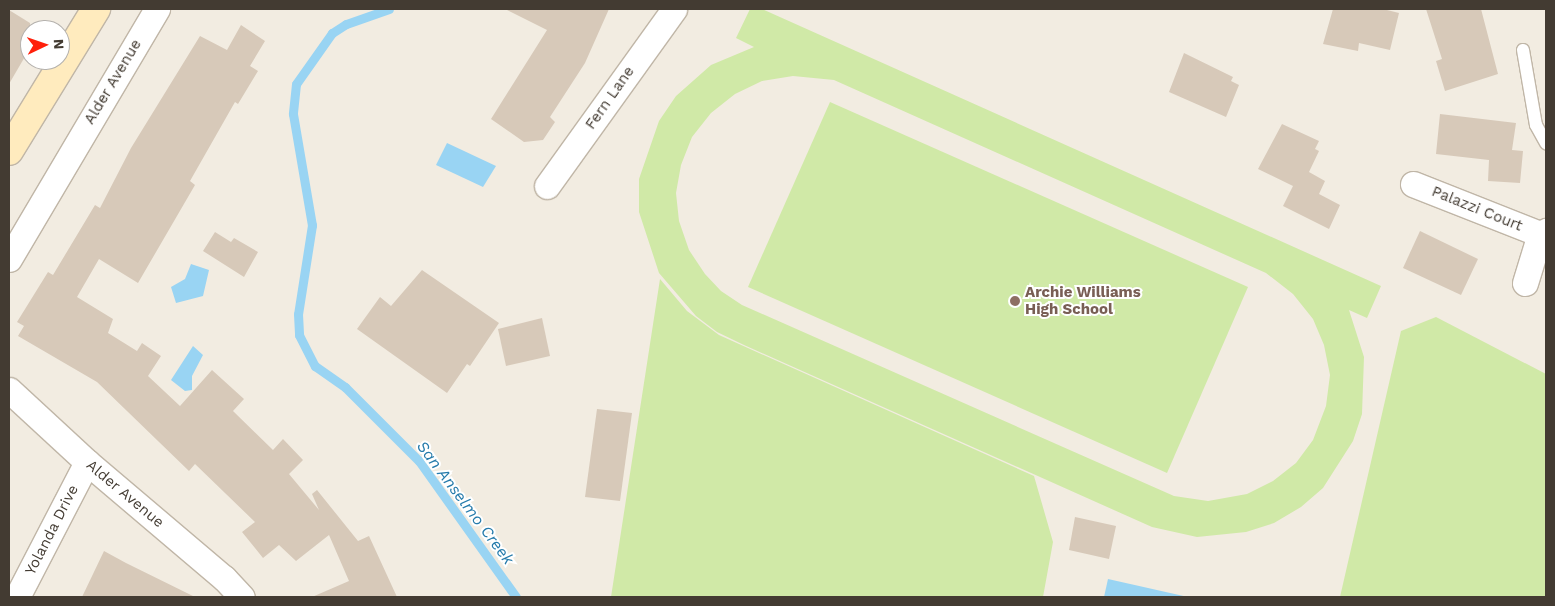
<!DOCTYPE html>
<style>
body{margin:0}
#map{position:relative;width:1555px;height:606px;overflow:hidden;background:#f2ece1;font-family:"Work Sans",sans-serif}
div>[style]{position:absolute}
.green>*{inset:0;background:#d0e9a7}
.water>*{inset:0;background:#99d4f3}
.stream>*{height:9px;margin:-4.5px;padding:0 4.5px;transform-origin:4.5px;border-radius:4.5px;background:#99d4f3}
.building>*{inset:0;background:#d7c9b9}
.roads{filter:drop-shadow(1px 0 #c0b6a7) drop-shadow(-1px 0 #c0b6a7) drop-shadow(0 1px #c0b6a7) drop-shadow(0 -1px #c0b6a7)}
.service>*{height:12px;margin:-6px;padding:0 6px;transform-origin:6px;border-radius:6px;background:#fff}
.minor>*{height:25px;margin:-12.5px;padding:0 12.5px;transform-origin:12.5px;border-radius:12.5px;background:#fff}
.secondary>*{height:28px;margin:-14px;padding:0 14px;transform-origin:14px;border-radius:14px;background:#ffebbe}
.dots>*{width:14px;height:14px;translate:-50% -50%;box-sizing:border-box;border:2px solid #fff;border-radius:50%}
span{translate:-50% -50%;white-space:nowrap;text-align:center;line-height:1.15;-webkit-text-stroke:4px #fff;paint-order:stroke}
.street-label{font-size:15px;color:#433b32}
.education-label{font-size:15px;color:#785e54;font-weight:700}
.left{translate:0 -50%;text-align:left}
.water-label{font-size:16px;color:#267bab;font-style:italic}
.frame{position:absolute;inset:0;border:10px solid #433b32;pointer-events:none}
.north{position:absolute;left:20px;top:20px;width:50px;height:50px;box-sizing:border-box;background:#fff;border:1px solid #b4b1ad;border-radius:50%;rotate:87deg;font-size:14px;font-weight:700;line-height:20px;text-align:center;color:#433b32}
.north::after{content:'';display:block;margin:auto;width:18px;height:22px;background:#ff200b;clip-path:polygon(50% 0,100% 100%,50% 72%,0 100%)}
</style>
<div id="map">
<div class="green">
<i style="clip-path:polygon(evenodd,750px 9px,762px 9px,1381px 286px,1367px 318px,1349px 310px,1364px 357px,1362px 414px,1353px 441px,1323px 488px,1301px 507px,1274px 523px,1246px 532px,1197px 537px,1152px 527px,744px 345px,717px 332px,696px 316px,659px 273px,639px 212px,639px 179px,659px 121px,676px 96px,711px 65px,754px 47px,736px 38px,750px 9px,793px 76px,834px 80px,1266px 273px,1293px 294px,1313px 319px,1324px 345px,1330px 375px,1326px 406px,1313px 440px,1296px 463px,1273px 481px,1247px 494px,1208px 501px,1174px 496px,742px 305px,721px 291px,705px 274px,689px 250px,679px 221px,676px 193px,681px 165px,692px 137px,711px 113px,735px 94px,762px 81px,793px 76px)"></i>
<i style="clip-path:polygon(830px 102px,1248px 287px,1167px 473px,748px 287px)"></i>
<i style="clip-path:polygon(660px 279px,687px 311px,719px 335px,1034px 476px,1053px 542px,1043px 597px,611px 597px)"></i>
<i style="clip-path:polygon(1436px 317px,1546px 374px,1546px 597px,1340px 597px,1401px 331px)"></i>
</div>
<div class="water">
<i style="clip-path:polygon(447px 143px,496px 166px,483px 187px,436px 165px)"></i>
<i style="clip-path:polygon(191px 264px,209px 270px,203px 296px,176px 303px,171px 287px,185px 279px)"></i>
<i style="clip-path:polygon(193px 346px,203px 355px,192px 376px,192px 390px,185px 391px,171px 380px)"></i>
<i style="clip-path:polygon(1108px 579px,1188px 597px,1104px 597px)"></i>
</div>
<div class="stream">
<i style="left:389px;top:9px;width:46px;rotate:160.8deg"></i>
<i style="left:346px;top:24px;width:17px;rotate:147deg"></i>
<i style="left:332px;top:33px;width:62px;rotate:125.2deg"></i>
<i style="left:296px;top:84px;width:30px;rotate:96deg"></i>
<i style="left:293px;top:114px;width:113px;rotate:80.3deg"></i>
<i style="left:312px;top:225px;width:90px;rotate:98.9deg"></i>
<i style="left:298px;top:314px;width:21px;rotate:87deg"></i>
<i style="left:299px;top:335px;width:35px;rotate:63deg"></i>
<i style="left:315px;top:366px;width:37px;rotate:35deg"></i>
<i style="left:345px;top:387px;width:105px;rotate:45deg"></i>
<i style="left:419px;top:461px;width:167px;rotate:54.5deg"></i>
</div>
<div class="building">
<i style="clip-path:polygon(505px 9px,609px 9px,585px 63px,550px 117px,555px 122px,543px 140px,524px 142px,491px 119px,547px 30px)"></i>
<i style="clip-path:polygon(1333px 9px,1383px 9px,1399px 13px,1390px 50px,1359px 43px,1358px 51px,1323px 44px)"></i>
<i style="clip-path:polygon(1426px 9px,1481px 9px,1498px 74px,1445px 91px,1436px 61px,1442px 59px)"></i>
<i style="clip-path:polygon(9px 10px,30px 23px,30px 48px,9px 84px)"></i>
<i style="clip-path:polygon(241px 25px,265px 41px,250px 66px,258px 71px,238px 104px,235px 102px,190px 181px,195px 185px,138px 283px,99px 259px,77px 297px,113px 319px,108px 333px,137px 351px,142px 343px,161px 356px,148px 376px,180px 406px,212px 370px,244px 399px,233px 411px,273px 450px,283px 439px,303px 460px,289px 474px,319px 510px,312px 494px,317px 490px,358px 541px,369px 536px,397px 597px,312px 597px,349px 581px,329px 535px,296px 561px,279px 545px,263px 558px,242px 532px,255px 522px,195px 464px,189px 471px,97px 382px,18px 336px,24px 326px,17px 322px,48px 272px,53px 275px,95px 205px,100px 208px,131px 148px,200px 36px,227px 50px)"></i>
<i style="clip-path:polygon(1184px 53px,1233px 77px,1231px 81px,1239px 85px,1226px 117px,1169px 92px)"></i>
<i style="clip-path:polygon(1440px 114px,1516px 123px,1512px 150px,1523px 151px,1520px 183px,1488px 181px,1489px 160px,1436px 154px)"></i>
<i style="clip-path:polygon(1282px 124px,1319px 141px,1315px 149px,1319px 151px,1309px 172px,1325px 181px,1319px 194px,1340px 205px,1329px 229px,1283px 206px,1293px 186px,1258px 169px)"></i>
<i style="clip-path:polygon(1420px 231px,1478px 259px,1461px 295px,1403px 268px)"></i>
<i style="clip-path:polygon(215px 232px,231px 242px,234px 238px,258px 252px,244px 277px,203px 251px)"></i>
<i style="clip-path:polygon(422px 270px,499px 323px,470px 366px,467px 364px,447px 393px,357px 329px,380px 297px,391px 306px)"></i>
<i style="clip-path:polygon(542px 318px,550px 356px,506px 366px,498px 329px)"></i>
<i style="clip-path:polygon(597px 409px,632px 413px,620px 501px,585px 497px)"></i>
<i style="clip-path:polygon(1075px 517px,1116px 526px,1109px 559px,1069px 550px)"></i>
<i style="clip-path:polygon(104px 551px,126px 563px,195px 597px,82px 597px)"></i>
</div>
<div class="roads">
<div class="service">
<i style="left:1523px;top:50px;width:76px;rotate:80.2deg"></i>
<i style="left:1536px;top:125px;width:21px;rotate:61deg"></i>
</div>
<div class="minor">
<i style="left:1413px;top:184px;width:136px;rotate:21.5deg"></i>
<i style="left:547px;top:186px;width:218px;rotate:-54.3deg"></i>
<i style="left:9px;top:259px;width:291px;rotate:-59.4deg"></i>
<i style="left:1525px;top:283px;width:51px;rotate:-73deg"></i>
<i style="left:1540px;top:234px;width:7px;rotate:-27deg"></i>
<i style="left:9px;top:390px;width:106px;rotate:42.7deg"></i>
<i style="left:87px;top:462px;width:180px;rotate:40.3deg"></i>
<i style="left:224px;top:578px;width:26px;rotate:47deg"></i>
<i style="left:17px;top:597px;width:152px;rotate:-62.6deg"></i>
</div>
<div class="secondary">
<i style="left:9px;top:151px;width:167px;rotate:-58.5deg"></i>
</div>
</div>
<div class="dots">
<i style="left:1015px;top:301px;background:#8d6e63"></i>
</div>
<div class="street-label">
<span style="left:113px;top:82px;rotate:-59deg">Alder Avenue</span>
<span style="left:610px;top:98px;rotate:-55deg">Fern Lane</span>
<span style="left:1477px;top:209px;rotate:22deg">Palazzi Court</span>
<span style="left:125px;top:494px;rotate:40deg">Alder Avenue</span>
<span style="left:52px;top:530px;rotate:-63deg">Yolanda Drive</span>
</div>
<div class="education-label">
<span class="left" style="left:1025px;top:301px">Archie Williams<br>High School</span>
</div>
<div class="water-label">
<span style="left:465px;top:503px;rotate:53deg">San Anselmo Creek</span>
</div>
<div class="frame"></div>
<div class="north">N</div>
</div>
